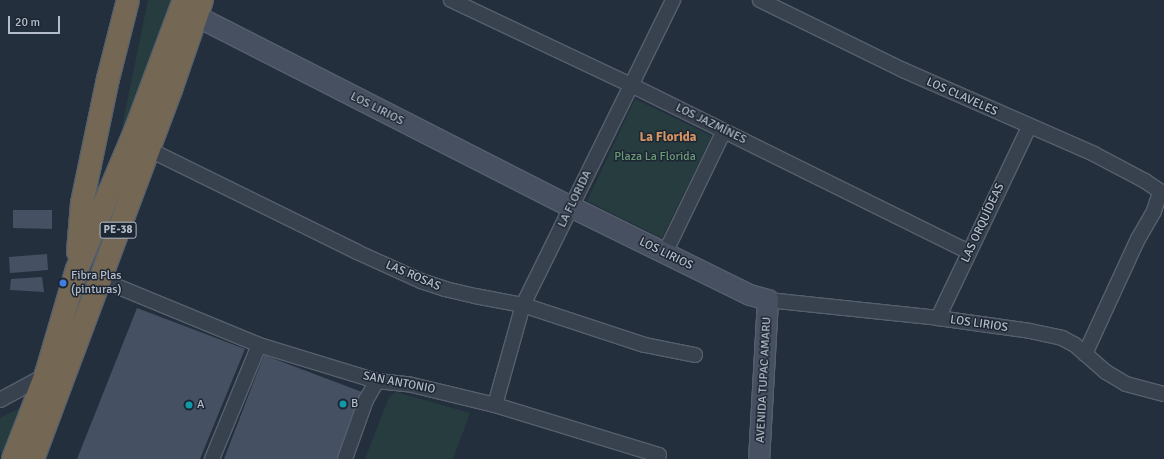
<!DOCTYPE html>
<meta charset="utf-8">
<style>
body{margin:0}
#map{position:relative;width:1164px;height:459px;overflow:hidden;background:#242f3e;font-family:Signika,sans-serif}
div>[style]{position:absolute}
.green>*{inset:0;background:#263c3f}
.building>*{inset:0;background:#455162}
.roads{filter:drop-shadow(1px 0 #565f6c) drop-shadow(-1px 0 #565f6c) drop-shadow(0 1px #565f6c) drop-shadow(0 -1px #565f6c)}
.street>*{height:14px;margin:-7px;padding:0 7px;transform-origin:7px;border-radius:7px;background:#38414e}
.secondary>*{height:20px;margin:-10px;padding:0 10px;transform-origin:10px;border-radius:10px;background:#465061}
.highway>*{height:22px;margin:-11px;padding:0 11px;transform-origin:11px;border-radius:11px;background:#746855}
.dots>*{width:11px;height:11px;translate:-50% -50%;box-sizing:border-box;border:2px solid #1d2633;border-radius:50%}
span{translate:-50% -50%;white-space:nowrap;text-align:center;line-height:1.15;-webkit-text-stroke:3px #1d2633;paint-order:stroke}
.shield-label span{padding:1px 3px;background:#1d2633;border:1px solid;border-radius:3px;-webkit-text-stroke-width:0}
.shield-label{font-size:11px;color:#b4bcc9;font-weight:700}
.street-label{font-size:12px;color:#b4bcc9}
.park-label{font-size:12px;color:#6b9a76}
.poi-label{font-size:12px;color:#b4bcc9}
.left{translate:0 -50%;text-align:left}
.neighbourhood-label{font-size:13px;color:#d59563;font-weight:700}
.scale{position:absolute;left:8px;top:16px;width:52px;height:18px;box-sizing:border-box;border:2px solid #b4bcc9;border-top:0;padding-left:5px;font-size:12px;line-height:14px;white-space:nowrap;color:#b4bcc9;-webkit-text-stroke:3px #1d2633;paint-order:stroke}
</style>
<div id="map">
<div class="green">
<i style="clip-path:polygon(148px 0,176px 0,133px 130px,122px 127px)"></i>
<i style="clip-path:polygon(635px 99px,712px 136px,662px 238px,587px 201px)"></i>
<i style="clip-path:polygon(396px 392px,470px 413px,453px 459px,365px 459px,389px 397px)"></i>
<i style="clip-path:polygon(20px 408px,4px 455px,0 451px,0 418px)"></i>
</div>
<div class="building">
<i style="clip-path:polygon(13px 210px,52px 210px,52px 229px,13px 228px)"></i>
<i style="clip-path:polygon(47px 254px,48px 270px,10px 273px,9px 257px)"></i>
<i style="clip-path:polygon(42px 277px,44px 292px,10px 290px,11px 279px)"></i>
<i style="clip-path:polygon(137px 308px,245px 349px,200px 459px,77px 459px)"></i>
<i style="clip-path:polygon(264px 355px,362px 392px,337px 459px,224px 459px)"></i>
</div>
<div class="roads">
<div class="street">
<i style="left:451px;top:0;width:199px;rotate:25.3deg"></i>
<i style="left:631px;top:85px;width:377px;rotate:26.3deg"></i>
<i style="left:760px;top:0;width:159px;rotate:26.1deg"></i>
<i style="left:903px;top:70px;width:209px;rotate:23.7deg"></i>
<i style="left:1094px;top:154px;width:58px;rotate:27.9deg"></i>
<i style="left:1145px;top:181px;width:23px;rotate:34deg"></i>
<i style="left:148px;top:149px;width:233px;rotate:26.2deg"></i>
<i style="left:357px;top:252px;width:70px;rotate:24.4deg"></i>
<i style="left:421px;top:281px;width:25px;rotate:18deg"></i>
<i style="left:445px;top:289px;width:31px;rotate:13deg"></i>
<i style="left:475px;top:296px;width:49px;rotate:10.6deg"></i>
<i style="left:523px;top:305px;width:128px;rotate:18.2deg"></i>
<i style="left:645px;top:345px;width:51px;rotate:11.3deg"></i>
<i style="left:665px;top:253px;width:136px;rotate:-64.2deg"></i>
<i style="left:99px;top:279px;width:173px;rotate:22.4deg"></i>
<i style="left:259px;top:345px;width:123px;rotate:17deg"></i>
<i style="left:377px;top:381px;width:31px;rotate:6deg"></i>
<i style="left:408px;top:384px;width:89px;rotate:13.6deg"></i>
<i style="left:495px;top:405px;width:171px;rotate:17deg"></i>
<i style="left:659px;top:455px;width:4px;rotate:117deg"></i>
<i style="left:768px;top:300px;width:171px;rotate:6deg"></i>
<i style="left:938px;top:318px;width:93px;rotate:8deg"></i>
<i style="left:1030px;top:331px;width:33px;rotate:12deg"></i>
<i style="left:1062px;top:338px;width:15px;rotate:28deg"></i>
<i style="left:1075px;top:345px;width:41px;rotate:41.1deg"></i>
<i style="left:1106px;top:372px;width:23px;rotate:31deg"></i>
<i style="left:1126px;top:384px;width:39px;rotate:15deg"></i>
<i style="left:938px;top:318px;width:212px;rotate:-64.5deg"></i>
<i style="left:1085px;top:354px;width:127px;rotate:-65.3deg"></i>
<i style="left:1138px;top:239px;width:32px;rotate:-60deg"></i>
<i style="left:1154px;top:211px;width:20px;rotate:-72deg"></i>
<i style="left:0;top:400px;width:52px;rotate:-28.5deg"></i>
<i style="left:495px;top:405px;width:104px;rotate:-74.4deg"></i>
<i style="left:523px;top:305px;width:340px;rotate:-63.8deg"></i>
<i style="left:212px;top:459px;width:123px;rotate:-67.6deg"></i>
<i style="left:345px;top:459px;width:63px;rotate:-70.4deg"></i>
<i style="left:366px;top:400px;width:22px;rotate:-60deg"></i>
</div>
<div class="secondary">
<i style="left:196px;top:16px;width:421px;rotate:27deg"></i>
<i style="left:571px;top:207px;width:199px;rotate:26.2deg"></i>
<i style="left:750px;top:295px;width:19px;rotate:16deg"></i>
<i style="left:768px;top:300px;width:159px;rotate:93.2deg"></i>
</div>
<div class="highway">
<i style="left:78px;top:252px;width:49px;rotate:-85.3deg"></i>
<i style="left:82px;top:203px;width:127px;rotate:-78.2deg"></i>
<i style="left:108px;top:79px;width:81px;rotate:-75.8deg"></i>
<i style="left:13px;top:459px;width:91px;rotate:-68.8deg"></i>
<i style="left:46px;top:374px;width:109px;rotate:-73.6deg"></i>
<i style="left:77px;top:269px;width:150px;rotate:-67.2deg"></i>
<i style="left:135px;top:131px;width:140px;rotate:-69.5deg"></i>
<i style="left:33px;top:459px;width:394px;rotate:-69.5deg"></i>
<i style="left:171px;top:90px;width:95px;rotate:-71deg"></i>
</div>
</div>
<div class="dots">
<i style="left:63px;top:283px;background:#3f7fe0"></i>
<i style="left:343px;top:404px;background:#0f9aa8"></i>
<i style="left:189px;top:405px;background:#0f9aa8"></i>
</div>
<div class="shield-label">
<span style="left:118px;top:230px">PE-38</span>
</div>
<div class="street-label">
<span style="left:962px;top:97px;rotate:24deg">LOS CLAVELES</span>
<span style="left:377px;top:109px;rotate:27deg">LOS LIRIOS</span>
<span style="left:711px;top:124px;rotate:26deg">LOS JAZMÍNES</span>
<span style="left:575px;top:199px;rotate:-64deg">LA FLORIDA</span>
<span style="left:983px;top:223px;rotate:-65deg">LAS ORQUÍDEAS</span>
<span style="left:666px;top:254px;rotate:26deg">LOS LIRIOS</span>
<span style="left:413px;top:276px;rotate:23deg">LAS ROSAS</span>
<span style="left:979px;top:324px;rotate:8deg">LOS LIRIOS</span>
<span style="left:764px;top:380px;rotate:-87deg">AVENIDA TUPAC AMARU</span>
<span style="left:399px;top:383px;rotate:11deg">SAN ANTONIO</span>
</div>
<div class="park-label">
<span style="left:655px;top:157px">Plaza La Florida</span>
</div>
<div class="poi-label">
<span class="left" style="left:71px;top:283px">Fibra Plas<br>(pinturas)</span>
<span class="left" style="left:351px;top:404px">B</span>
<span class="left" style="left:197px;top:405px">A</span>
</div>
<div class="neighbourhood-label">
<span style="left:668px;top:137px">La Florida</span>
</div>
<div class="scale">20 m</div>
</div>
